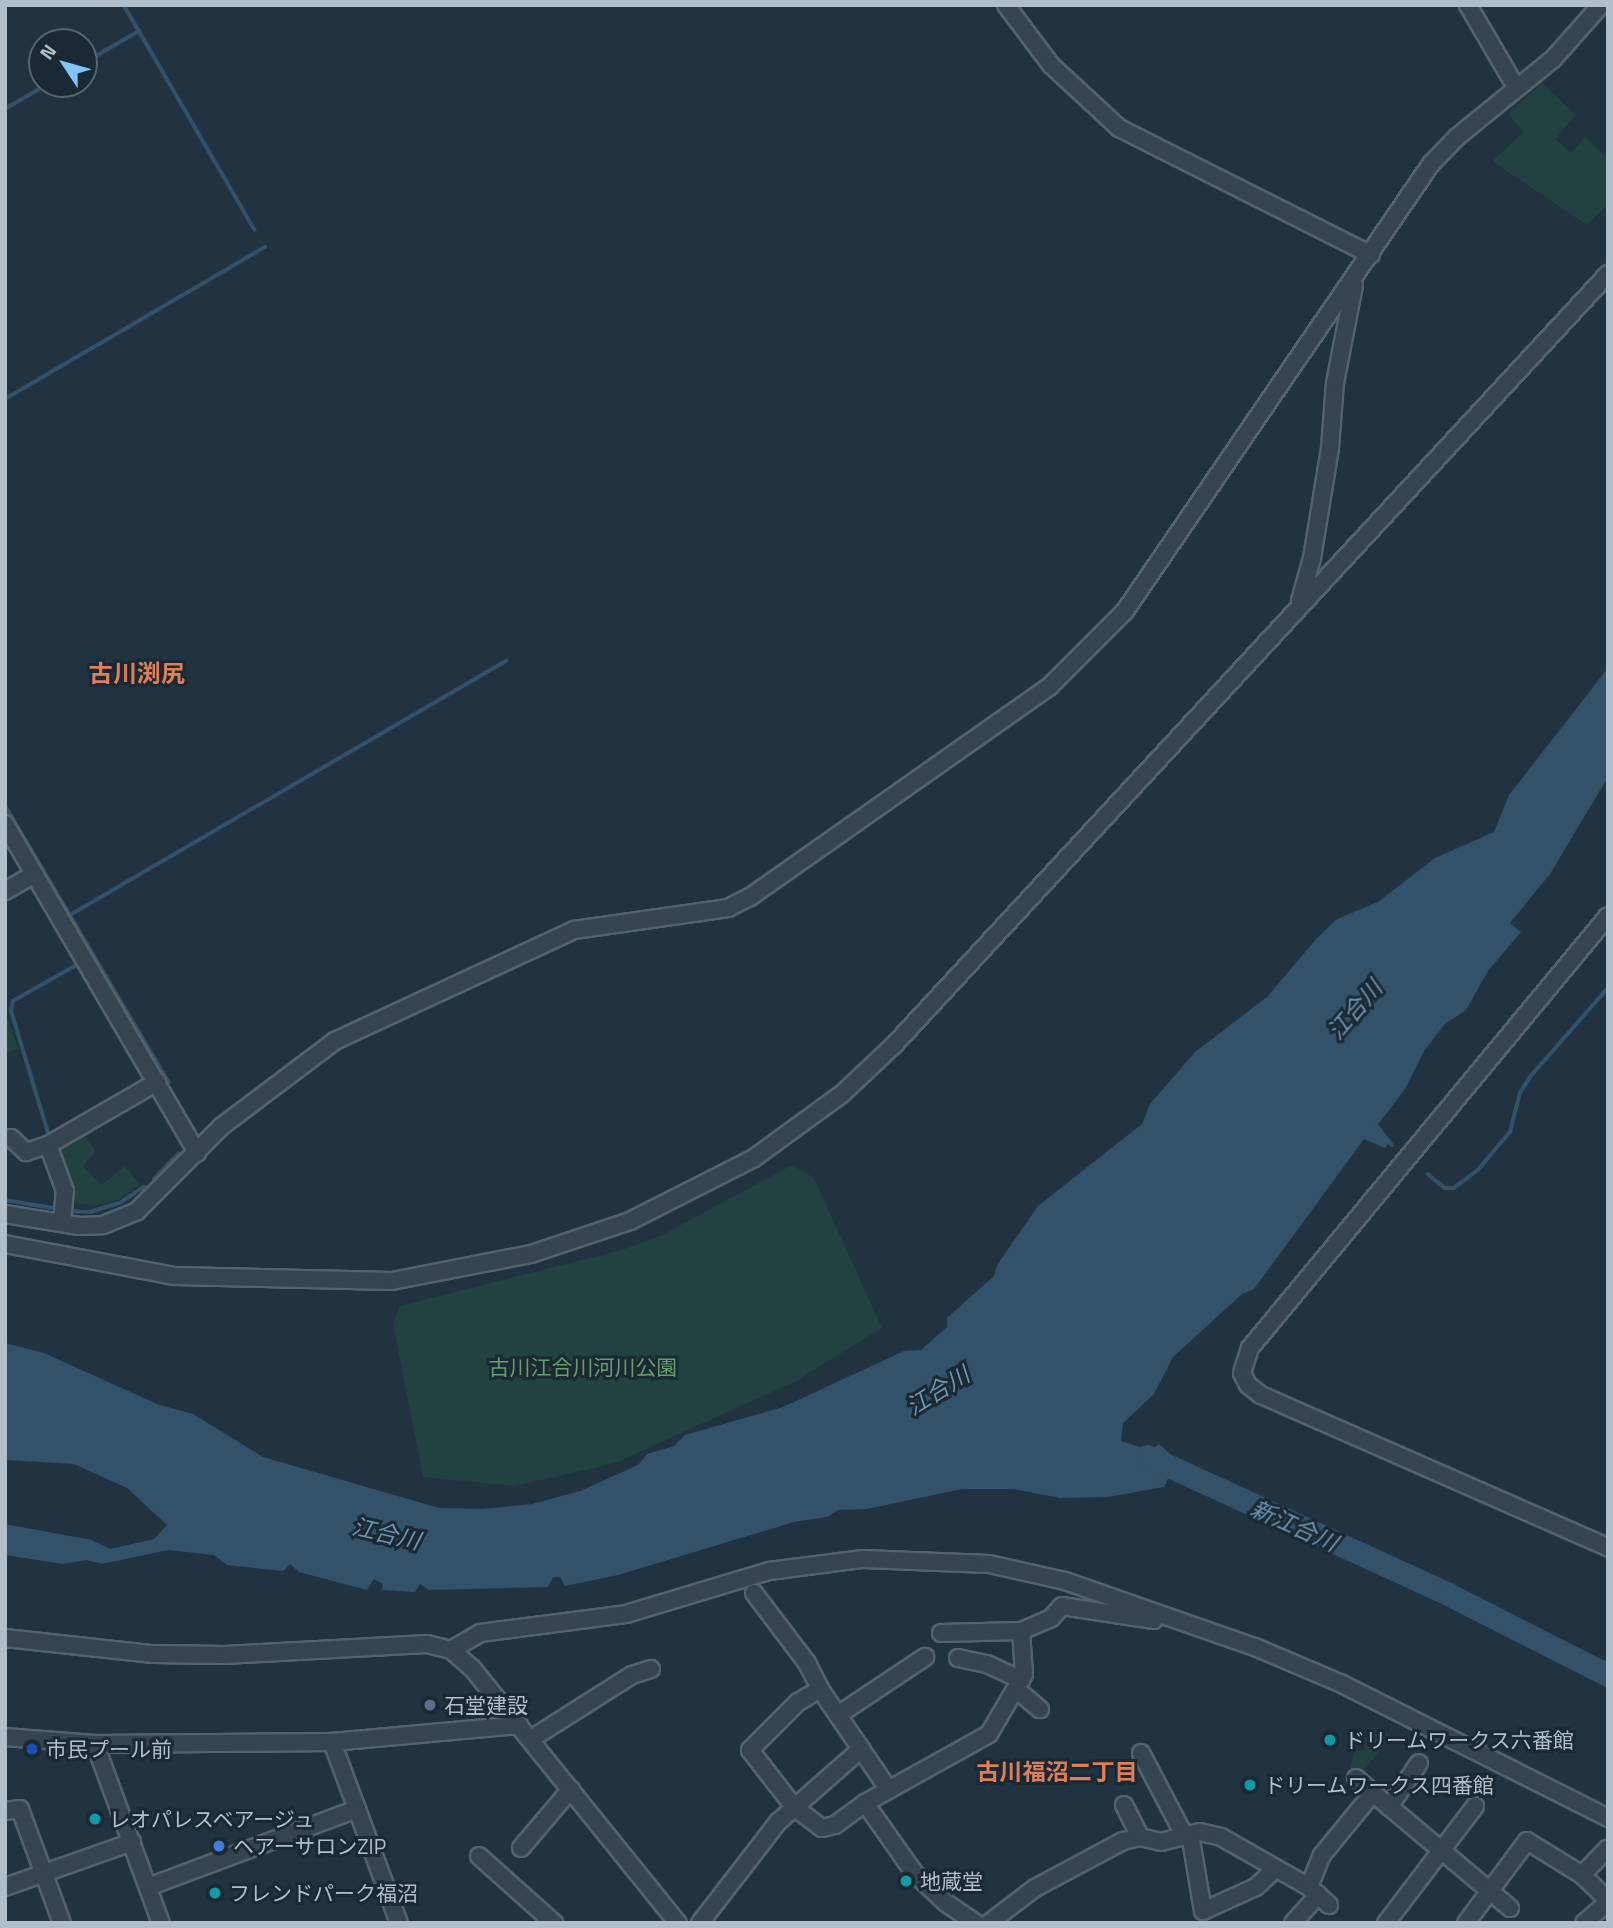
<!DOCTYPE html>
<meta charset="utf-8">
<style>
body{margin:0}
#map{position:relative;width:1613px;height:1928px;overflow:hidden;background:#213340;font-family:"Titillium Web","Noto Sans JP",sans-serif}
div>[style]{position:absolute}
.green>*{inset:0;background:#234140}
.water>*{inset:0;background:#335169}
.stream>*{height:3.5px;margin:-1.75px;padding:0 1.75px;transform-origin:1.75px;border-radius:1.75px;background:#335169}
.river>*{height:23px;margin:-11.5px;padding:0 11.5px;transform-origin:11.5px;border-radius:11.5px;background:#335169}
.roads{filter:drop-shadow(2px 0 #53626d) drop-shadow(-2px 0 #53626d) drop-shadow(0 2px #53626d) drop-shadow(0 -2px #53626d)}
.minor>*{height:16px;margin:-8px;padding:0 8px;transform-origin:8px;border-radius:8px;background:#354450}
.dots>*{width:19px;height:19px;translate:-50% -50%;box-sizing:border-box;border:4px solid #1a2934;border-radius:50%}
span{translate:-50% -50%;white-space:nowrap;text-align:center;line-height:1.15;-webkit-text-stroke:6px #1a2934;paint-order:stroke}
.park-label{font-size:21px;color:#669e6b}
.poi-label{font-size:21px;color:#b1bfcb}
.left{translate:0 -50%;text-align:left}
.water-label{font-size:23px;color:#6e95b1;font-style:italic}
.neighbourhood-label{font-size:23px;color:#e07f57;font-weight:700}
.quarter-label{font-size:24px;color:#e07f57;font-weight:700}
.frame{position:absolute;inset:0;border:7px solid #b1bfcb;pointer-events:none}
.north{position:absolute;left:28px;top:28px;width:70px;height:70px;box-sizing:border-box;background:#1a2934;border:2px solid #566570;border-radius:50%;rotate:306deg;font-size:19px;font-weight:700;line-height:28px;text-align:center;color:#b1bfcb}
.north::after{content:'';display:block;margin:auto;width:24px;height:32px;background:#82c4ff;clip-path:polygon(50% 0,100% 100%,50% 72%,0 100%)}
</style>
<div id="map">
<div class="green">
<i style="clip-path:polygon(1542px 83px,1576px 115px,1555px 139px,1571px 153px,1585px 137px,1608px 159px,1608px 204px,1587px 225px,1492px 161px,1524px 132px,1508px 114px)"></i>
<i style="clip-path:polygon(9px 1020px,18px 1049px,5px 1053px,5px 1021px)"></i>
<i style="clip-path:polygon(82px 1132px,96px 1151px,83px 1166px,102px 1185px,125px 1166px,140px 1184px,118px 1200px,93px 1206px,74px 1203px,58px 1151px)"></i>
<i style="clip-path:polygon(792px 1165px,814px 1178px,882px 1328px,794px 1382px,615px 1463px,514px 1486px,423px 1477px,393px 1323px,400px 1306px,622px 1250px,662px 1235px)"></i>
<i style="clip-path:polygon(1373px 1727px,1391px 1736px,1362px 1773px,1349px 1775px,1354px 1751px,1365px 1750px,1365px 1737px)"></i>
</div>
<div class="water">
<i style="clip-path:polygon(1608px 668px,1608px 777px,1550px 874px,1510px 923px,1521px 932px,1488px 971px,1466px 1010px,1445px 1024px,1424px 1051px,1405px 1089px,1376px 1127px,1389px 1143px,1385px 1148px,1364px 1139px,1254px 1289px,1242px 1294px,1173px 1357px,1154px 1394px,1123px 1423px,1121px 1441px,1150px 1450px,1159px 1444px,1177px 1460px,1164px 1487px,1108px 1497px,1060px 1498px,1014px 1489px,962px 1489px,867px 1509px,838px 1510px,827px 1517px,794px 1522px,618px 1575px,565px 1586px,560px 1577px,553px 1577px,548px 1587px,429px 1590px,420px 1584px,415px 1592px,382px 1590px,383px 1584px,374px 1579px,367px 1590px,299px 1572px,290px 1564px,283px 1571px,227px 1565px,214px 1555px,168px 1550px,102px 1564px,87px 1560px,63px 1564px,5px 1555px,5px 1524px,92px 1540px,110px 1549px,154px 1539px,167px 1525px,127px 1488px,74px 1464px,5px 1460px,5px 1343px,44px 1353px,157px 1404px,193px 1414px,263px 1457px,439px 1508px,483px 1509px,532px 1504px,580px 1491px,638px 1465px,647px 1454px,674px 1446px,685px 1435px,783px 1407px,904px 1351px,921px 1350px,947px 1327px,947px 1318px,994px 1276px,997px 1265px,1038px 1206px,1142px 1124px,1150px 1104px,1195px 1052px,1267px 997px,1317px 938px,1337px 919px,1378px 902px,1435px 858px,1494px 832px,1509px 795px)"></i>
</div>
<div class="stream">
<i style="left:124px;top:5px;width:260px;rotate:59.8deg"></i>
<i style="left:84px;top:63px;width:64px;rotate:-30.2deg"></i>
<i style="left:5px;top:109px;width:50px;rotate:-30.2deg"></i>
<i style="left:5px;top:399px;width:301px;rotate:-30.3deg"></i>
<i style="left:5px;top:805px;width:322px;rotate:59.4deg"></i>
<i style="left:70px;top:915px;width:505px;rotate:-30.22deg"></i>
<i style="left:1374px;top:1122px;width:29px;rotate:52deg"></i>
<i style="left:48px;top:1133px;width:127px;rotate:-106.9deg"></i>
<i style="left:11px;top:1011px;width:10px;rotate:-79deg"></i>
<i style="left:13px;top:1001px;width:77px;rotate:-29.6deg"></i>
<i style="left:1428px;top:1174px;width:22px;rotate:39deg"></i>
<i style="left:1445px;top:1188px;width:9px"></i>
<i style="left:1454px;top:1188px;width:30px;rotate:-37deg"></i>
<i style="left:1478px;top:1170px;width:50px;rotate:-49.9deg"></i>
<i style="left:1510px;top:1132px;width:40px;rotate:-75.6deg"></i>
<i style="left:1520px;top:1093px;width:19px;rotate:-58deg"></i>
<i style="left:1530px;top:1077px;width:118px;rotate:-48.8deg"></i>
<i style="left:154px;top:1179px;width:35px;rotate:-46deg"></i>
<i style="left:5px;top:1200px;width:54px;rotate:9.6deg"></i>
<i style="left:69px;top:1211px;width:21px;rotate:3deg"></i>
<i style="left:90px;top:1212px;width:31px;rotate:-17deg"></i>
<i style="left:120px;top:1203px;width:29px;rotate:-34deg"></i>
</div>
<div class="river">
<i style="left:1147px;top:1456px;width:331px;rotate:24.6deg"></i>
<i style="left:1448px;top:1594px;width:179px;rotate:26.9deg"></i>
</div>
<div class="roads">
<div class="minor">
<i style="left:1006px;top:5px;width:75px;rotate:53.1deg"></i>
<i style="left:1051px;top:65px;width:93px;rotate:42.8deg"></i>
<i style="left:1119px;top:128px;width:282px;rotate:26.7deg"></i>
<i style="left:1468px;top:5px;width:95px;rotate:59.7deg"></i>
<i style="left:1300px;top:601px;width:45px;rotate:-74.4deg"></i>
<i style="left:1312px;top:558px;width:111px;rotate:-80.7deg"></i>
<i style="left:1330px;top:448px;width:65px;rotate:-85.6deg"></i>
<i style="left:1335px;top:383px;width:100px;rotate:-79deg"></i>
<i style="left:5px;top:824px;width:381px;rotate:59.7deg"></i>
<i style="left:5px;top:891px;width:34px;rotate:-30deg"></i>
<i style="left:1608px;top:916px;width:561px;rotate:129.65deg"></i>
<i style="left:1250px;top:1348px;width:26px;rotate:108deg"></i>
<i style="left:1242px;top:1373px;width:13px;rotate:63deg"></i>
<i style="left:1248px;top:1385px;width:16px;rotate:38deg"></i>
<i style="left:1261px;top:1395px;width:379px;rotate:23.7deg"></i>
<i style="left:11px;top:1138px;width:21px;rotate:43deg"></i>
<i style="left:26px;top:1152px;width:23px;rotate:-18deg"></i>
<i style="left:5px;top:1214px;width:75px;rotate:9.2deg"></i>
<i style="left:79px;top:1226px;width:24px;rotate:-2deg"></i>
<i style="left:103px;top:1225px;width:37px;rotate:-22deg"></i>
<i style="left:137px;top:1211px;width:120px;rotate:-45deg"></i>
<i style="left:222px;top:1126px;width:141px;rotate:-37deg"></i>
<i style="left:335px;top:1041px;width:264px;rotate:-24.9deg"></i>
<i style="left:574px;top:930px;width:156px;rotate:-8.1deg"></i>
<i style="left:728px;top:908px;width:25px;rotate:-27deg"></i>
<i style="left:750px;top:897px;width:367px;rotate:-35.1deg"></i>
<i style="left:1050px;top:686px;width:106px;rotate:-45deg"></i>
<i style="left:1125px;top:611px;width:542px;rotate:-55.61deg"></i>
<i style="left:1431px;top:164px;width:37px;rotate:-46deg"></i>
<i style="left:1457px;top:137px;width:124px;rotate:-39.1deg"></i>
<i style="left:1553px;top:59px;width:72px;rotate:-48.4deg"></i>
<i style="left:62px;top:1223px;width:32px;rotate:-85deg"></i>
<i style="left:65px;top:1191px;width:49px;rotate:-110.3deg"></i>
<i style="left:48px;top:1145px;width:126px;rotate:-30deg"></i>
<i style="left:5px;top:1244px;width:173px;rotate:10.7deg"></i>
<i style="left:175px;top:1276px;width:217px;rotate:1.3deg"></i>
<i style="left:392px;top:1281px;width:142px;rotate:-11deg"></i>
<i style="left:531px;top:1254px;width:104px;rotate:-18.4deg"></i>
<i style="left:630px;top:1221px;width:139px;rotate:-26.9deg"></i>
<i style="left:754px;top:1158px;width:110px;rotate:-36.1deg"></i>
<i style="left:843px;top:1093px;width:70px;rotate:-43.3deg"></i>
<i style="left:894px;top:1045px;width:1051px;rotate:-47.2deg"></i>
<i style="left:754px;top:1593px;width:88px;rotate:52.9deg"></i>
<i style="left:807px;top:1663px;width:29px;rotate:63deg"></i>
<i style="left:820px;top:1689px;width:26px;rotate:149deg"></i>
<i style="left:798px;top:1702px;width:68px;rotate:135deg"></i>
<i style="left:750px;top:1750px;width:72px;rotate:52.3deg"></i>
<i style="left:794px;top:1807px;width:35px;rotate:37deg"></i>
<i style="left:822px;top:1828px;width:13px;rotate:-13deg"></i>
<i style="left:835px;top:1825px;width:37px;rotate:-36deg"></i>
<i style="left:865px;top:1803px;width:142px;rotate:-29.1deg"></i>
<i style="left:989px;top:1734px;width:69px;rotate:-59.7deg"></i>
<i style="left:1024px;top:1674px;width:43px;rotate:-94deg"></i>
<i style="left:1021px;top:1631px;width:33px;rotate:-23deg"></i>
<i style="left:1051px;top:1618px;width:16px;rotate:-47deg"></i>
<i style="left:1062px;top:1606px;width:93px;rotate:8.7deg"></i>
<i style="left:941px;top:1633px;width:80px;rotate:-1.4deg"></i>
<i style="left:5px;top:1638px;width:149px;rotate:6.2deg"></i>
<i style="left:153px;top:1654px;width:72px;rotate:0.8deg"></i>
<i style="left:225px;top:1655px;width:202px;rotate:-3.1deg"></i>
<i style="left:427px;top:1644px;width:25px;rotate:14deg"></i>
<i style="left:451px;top:1650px;width:28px;rotate:41deg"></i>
<i style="left:472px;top:1668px;width:328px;rotate:51.1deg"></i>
<i style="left:451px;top:1650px;width:34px;rotate:-30deg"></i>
<i style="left:480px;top:1633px;width:147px;rotate:-7.4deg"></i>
<i style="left:626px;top:1614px;width:149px;rotate:-16.7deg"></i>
<i style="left:769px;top:1571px;width:95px;rotate:-7.3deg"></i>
<i style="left:863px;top:1559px;width:126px;rotate:2.3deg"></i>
<i style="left:989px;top:1564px;width:78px;rotate:12.6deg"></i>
<i style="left:1065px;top:1581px;width:201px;rotate:19.2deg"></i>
<i style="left:1255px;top:1647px;width:92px;rotate:23deg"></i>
<i style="left:1340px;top:1683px;width:300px;rotate:26.7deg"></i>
<i style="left:958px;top:1658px;width:30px;rotate:12deg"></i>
<i style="left:987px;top:1664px;width:38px;rotate:25deg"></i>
<i style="left:820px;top:1689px;width:122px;rotate:55.7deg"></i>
<i style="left:1017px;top:1690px;width:30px;rotate:40deg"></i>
<i style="left:838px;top:1715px;width:105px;rotate:-33.7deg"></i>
<i style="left:5px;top:1737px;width:90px;rotate:4.4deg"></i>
<i style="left:95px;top:1744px;width:237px;rotate:-0.5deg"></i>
<i style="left:332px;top:1742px;width:188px;rotate:-5.2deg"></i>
<i style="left:531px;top:1739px;width:120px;rotate:-32.4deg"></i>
<i style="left:632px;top:1675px;width:20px;rotate:-18deg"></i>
<i style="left:332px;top:1742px;width:72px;rotate:69.5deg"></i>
<i style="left:95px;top:1744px;width:191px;rotate:69.8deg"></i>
<i style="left:1141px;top:1753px;width:93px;rotate:62.3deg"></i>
<i style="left:1356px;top:1778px;width:23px;rotate:41deg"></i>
<i style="left:865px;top:1803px;width:87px;rotate:54.8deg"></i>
<i style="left:915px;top:1874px;width:42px;rotate:43.1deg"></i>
<i style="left:946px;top:1903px;width:36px;rotate:34deg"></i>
<i style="left:1124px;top:1805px;width:36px;rotate:63deg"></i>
<i style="left:1389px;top:1807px;width:53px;rotate:-55.7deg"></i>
<i style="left:5px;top:1811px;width:15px;rotate:-8deg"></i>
<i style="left:20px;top:1809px;width:121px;rotate:69.8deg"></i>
<i style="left:1190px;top:1834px;width:78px;rotate:80.4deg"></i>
<i style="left:1203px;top:1911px;width:58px;rotate:-24.4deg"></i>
<i style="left:1256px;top:1887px;width:25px;rotate:-43deg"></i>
<i style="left:521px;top:1848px;width:77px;rotate:-49.7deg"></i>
<i style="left:479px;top:1856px;width:101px;rotate:41.8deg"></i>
<i style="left:1582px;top:1875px;width:37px;rotate:-46deg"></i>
<i style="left:5px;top:1887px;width:135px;rotate:-19.5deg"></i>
<i style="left:148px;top:1887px;width:223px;rotate:-20.5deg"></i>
<i style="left:357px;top:1809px;width:121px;rotate:69.8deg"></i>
<i style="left:1309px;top:1887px;width:35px;rotate:-68deg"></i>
<i style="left:1322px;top:1855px;width:80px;rotate:-50.6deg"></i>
<i style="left:1373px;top:1793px;width:179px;rotate:40deg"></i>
<i style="left:700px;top:1923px;width:128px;rotate:-52.3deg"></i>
<i style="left:778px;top:1822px;width:111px;rotate:-41.3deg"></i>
<i style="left:989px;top:1923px;width:58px;rotate:-37.3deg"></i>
<i style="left:1035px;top:1888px;width:100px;rotate:-28.1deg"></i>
<i style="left:1123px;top:1841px;width:17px;rotate:-13deg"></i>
<i style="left:1140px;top:1837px;width:22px;rotate:13deg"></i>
<i style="left:1161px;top:1842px;width:40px;rotate:-14.4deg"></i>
<i style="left:1200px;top:1832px;width:22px;rotate:13deg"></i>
<i style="left:1221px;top:1837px;width:101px;rotate:29.6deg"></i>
<i style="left:1309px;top:1887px;width:27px;rotate:42deg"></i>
<i style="left:1293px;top:1923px;width:38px;rotate:-48deg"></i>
<i style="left:1386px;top:1923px;width:147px;rotate:-52.7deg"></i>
<i style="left:1466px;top:1923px;width:102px;rotate:-53.4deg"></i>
<i style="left:1527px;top:1841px;width:65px;rotate:31.7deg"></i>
<i style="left:1582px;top:1875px;width:36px;rotate:44deg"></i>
<i style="left:1584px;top:1923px;width:32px;rotate:-41deg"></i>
</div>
</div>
<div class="dots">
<i style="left:430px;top:1705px;background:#5c6f8a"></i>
<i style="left:1330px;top:1740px;background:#0f9aa8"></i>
<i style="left:32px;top:1749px;background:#1a4fb4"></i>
<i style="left:1250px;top:1785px;background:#0f9aa8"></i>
<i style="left:95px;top:1819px;background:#0f9aa8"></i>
<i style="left:219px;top:1846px;background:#3f7fe0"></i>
<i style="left:906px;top:1881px;background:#0f9aa8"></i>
<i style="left:215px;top:1893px;background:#0f9aa8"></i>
</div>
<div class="park-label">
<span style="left:583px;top:1367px">古川江合川河川公園</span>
</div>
<div class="poi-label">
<span class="left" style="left:444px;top:1705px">石堂建設</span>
<span class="left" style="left:1344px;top:1740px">ドリームワークス六番館</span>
<span class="left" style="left:46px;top:1749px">市民プール前</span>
<span class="left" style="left:1264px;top:1785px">ドリームワークス四番館</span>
<span class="left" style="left:109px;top:1819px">レオパレスベアージュ</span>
<span class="left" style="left:233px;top:1846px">ヘアーサロンZIP</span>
<span class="left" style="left:920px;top:1881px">地蔵堂</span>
<span class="left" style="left:229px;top:1893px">フレンドパーク福沼</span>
</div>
<div class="water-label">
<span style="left:1355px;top:1010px;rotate:-49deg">江合川</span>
<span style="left:938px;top:1391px;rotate:-32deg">江合川</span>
<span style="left:1294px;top:1526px;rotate:24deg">新江合川</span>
<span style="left:386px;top:1534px;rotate:13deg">江合川</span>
</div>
<div class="neighbourhood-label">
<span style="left:1057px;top:1772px">古川福沼二丁目</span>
</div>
<div class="quarter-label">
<span style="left:137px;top:674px">古川渕尻</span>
</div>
<div class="frame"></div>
<div class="north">N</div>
</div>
